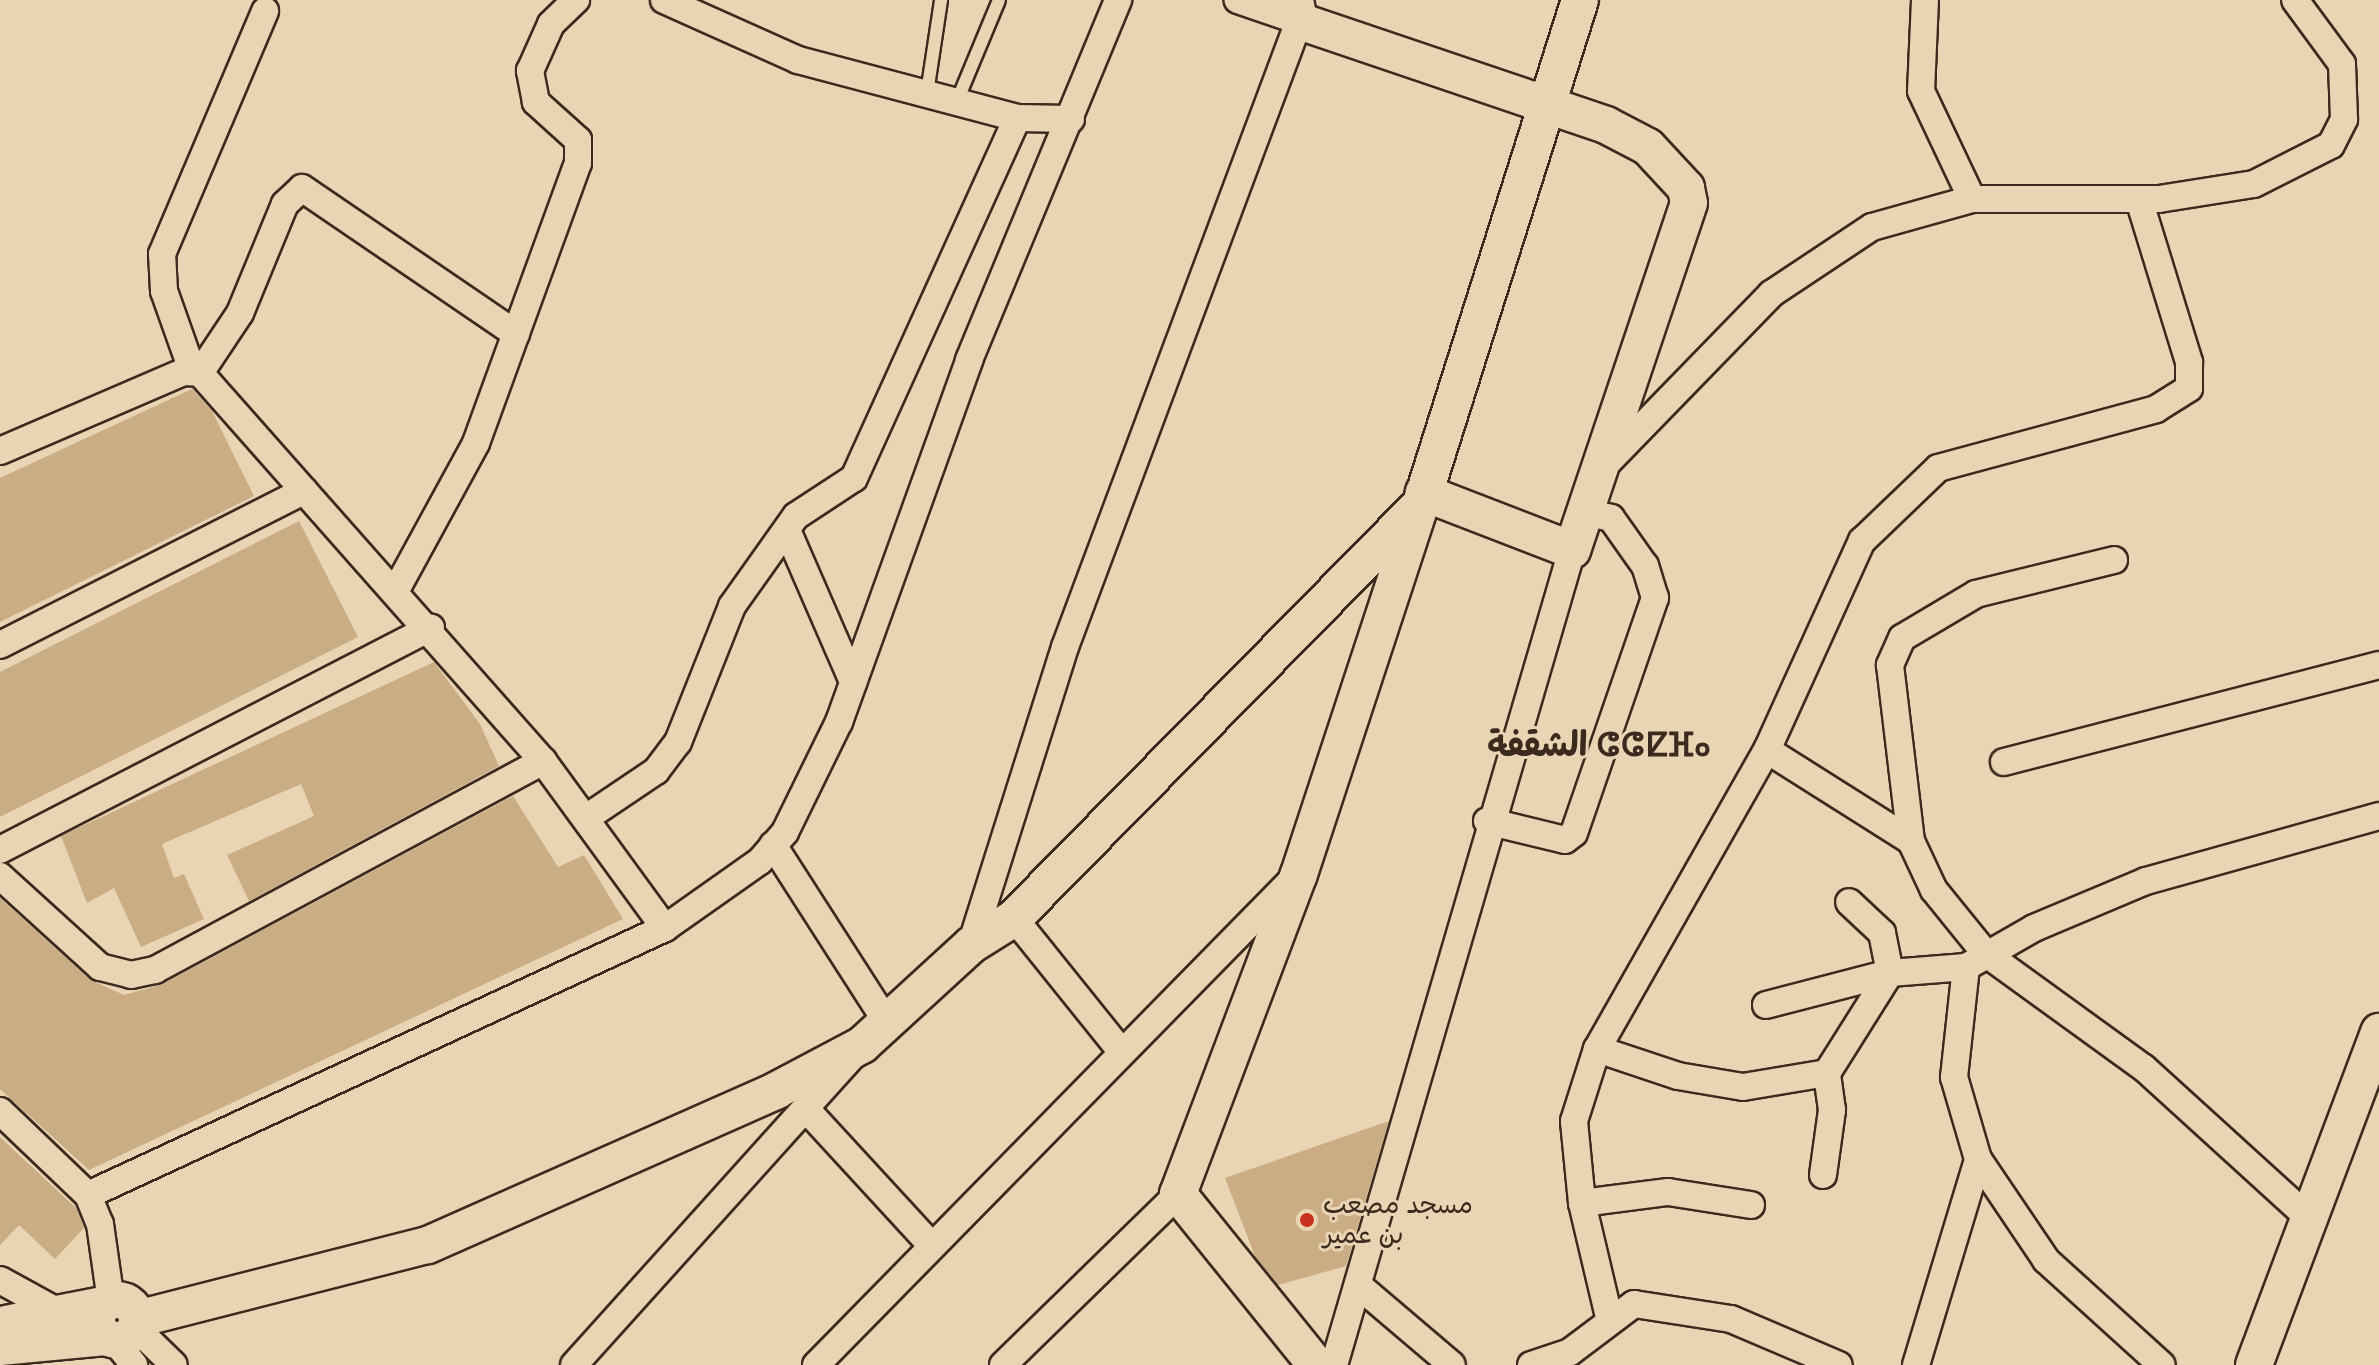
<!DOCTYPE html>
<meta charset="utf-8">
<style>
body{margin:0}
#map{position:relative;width:2379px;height:1365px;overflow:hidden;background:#e9d5b3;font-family:Sriracha,"Playpen Sans Arabic","Noto Sans Tifinagh",sans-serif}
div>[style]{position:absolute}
.building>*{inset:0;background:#caad85}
.roads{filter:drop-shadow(2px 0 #3b2a1e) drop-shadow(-2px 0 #3b2a1e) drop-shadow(0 2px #3b2a1e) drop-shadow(0 -2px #3b2a1e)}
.lane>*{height:12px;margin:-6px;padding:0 6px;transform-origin:6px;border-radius:6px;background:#e9d5b3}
.street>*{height:26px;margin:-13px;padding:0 13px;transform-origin:13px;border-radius:13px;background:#e9d5b3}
.secondary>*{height:36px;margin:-18px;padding:0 18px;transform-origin:18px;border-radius:18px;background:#e9d5b3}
.secondary>.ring{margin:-18px;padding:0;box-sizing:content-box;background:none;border:36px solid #e9d5b3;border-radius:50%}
.dots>*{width:22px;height:22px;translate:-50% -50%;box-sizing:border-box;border:4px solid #e9d5b3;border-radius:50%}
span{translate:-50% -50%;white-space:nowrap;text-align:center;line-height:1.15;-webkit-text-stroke:6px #e9d5b3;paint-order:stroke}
.poi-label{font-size:26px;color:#3b2a1e}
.left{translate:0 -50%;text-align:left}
.district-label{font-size:34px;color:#3b2a1e;font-weight:700}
</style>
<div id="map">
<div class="building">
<i style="clip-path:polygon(192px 389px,212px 411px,254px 496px,0 622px,0 478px)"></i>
<i style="clip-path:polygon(299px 521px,358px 637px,0 817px,0 672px)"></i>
<i style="clip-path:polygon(434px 662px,480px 724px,499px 766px,249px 901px,227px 855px,314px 816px,301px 784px,162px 844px,174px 878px,184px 874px,204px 919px,141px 947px,114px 888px,87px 903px,61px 836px)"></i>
<i style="clip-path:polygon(513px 796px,558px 867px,584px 855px,623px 919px,89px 1170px,0 1089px,0 898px,89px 979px,124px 995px,163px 984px)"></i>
<i style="clip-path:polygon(1389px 1121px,1346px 1266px,1278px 1285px,1255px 1256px,1225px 1178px)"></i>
<i style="clip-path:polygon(0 1137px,76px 1208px,84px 1228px,55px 1259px,19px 1225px,0 1245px)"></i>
</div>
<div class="roads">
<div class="lane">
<i style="left:927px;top:93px;width:94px;rotate:-81.4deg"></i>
<i style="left:957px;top:101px;width:109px;rotate:-67.4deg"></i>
</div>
<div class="street">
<i style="left:664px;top:0;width:147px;rotate:24.1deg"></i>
<i style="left:798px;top:60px;width:227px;rotate:14.8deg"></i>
<i style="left:1925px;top:0;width:91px;rotate:92.5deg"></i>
<i style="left:1921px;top:91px;width:119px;rotate:64.7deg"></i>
<i style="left:192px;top:370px;width:84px;rotate:-109.5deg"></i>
<i style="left:164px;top:291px;width:37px;rotate:-93deg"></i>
<i style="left:162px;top:254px;width:264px;rotate:-67deg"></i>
<i style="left:200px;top:373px;width:72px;rotate:-56.3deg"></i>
<i style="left:240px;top:313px;width:118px;rotate:-67.6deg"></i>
<i style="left:285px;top:204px;width:23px;rotate:-43deg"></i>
<i style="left:302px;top:188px;width:259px;rotate:34.3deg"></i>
<i style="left:0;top:451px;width:199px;rotate:-23.3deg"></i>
<i style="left:183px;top:372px;width:17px;rotate:3deg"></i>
<i style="left:200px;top:373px;width:518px;rotate:48.52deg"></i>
<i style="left:543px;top:761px;width:207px;rotate:53.9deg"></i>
<i style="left:1604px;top:466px;width:240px;rotate:-45.8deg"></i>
<i style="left:1771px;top:294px;width:121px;rotate:-33.6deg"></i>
<i style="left:1872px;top:227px;width:104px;rotate:-15.6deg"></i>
<i style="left:1972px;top:199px;width:187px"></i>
<i style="left:2159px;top:199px;width:96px;rotate:-9deg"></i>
<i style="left:2254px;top:184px;width:86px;rotate:-26.9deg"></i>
<i style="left:2331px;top:145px;width:29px;rotate:-63deg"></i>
<i style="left:2344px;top:119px;width:55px;rotate:-92.1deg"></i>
<i style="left:2342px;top:64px;width:79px;rotate:-126.3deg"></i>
<i style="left:787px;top:530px;width:166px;rotate:66.5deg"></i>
<i style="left:2114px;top:560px;width:142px;rotate:166.2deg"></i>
<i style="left:1976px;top:594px;width:86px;rotate:149.3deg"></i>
<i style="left:1902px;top:638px;width:30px;rotate:114deg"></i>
<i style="left:1890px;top:665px;width:177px;rotate:83.2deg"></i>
<i style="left:1911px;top:841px;width:54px;rotate:64.9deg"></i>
<i style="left:1934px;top:890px;width:81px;rotate:51deg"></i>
<i style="left:1985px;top:953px;width:196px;rotate:35.9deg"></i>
<i style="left:2144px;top:1068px;width:222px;rotate:42.3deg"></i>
<i style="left:396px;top:590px;width:167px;rotate:-61.4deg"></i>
<i style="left:476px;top:443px;width:298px;rotate:-70deg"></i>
<i style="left:578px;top:163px;width:23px;rotate:-90deg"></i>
<i style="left:578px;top:140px;width:57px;rotate:-137.9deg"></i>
<i style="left:536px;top:102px;width:32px;rotate:-101deg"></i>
<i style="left:530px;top:71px;width:51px;rotate:-65.9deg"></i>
<i style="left:551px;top:24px;width:35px;rotate:-44deg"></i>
<i style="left:0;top:645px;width:341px;rotate:-26.9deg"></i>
<i style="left:1767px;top:750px;width:170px;rotate:32.3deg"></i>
<i style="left:2004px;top:762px;width:387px;rotate:-14.5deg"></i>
<i style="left:589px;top:816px;width:81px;rotate:-33.9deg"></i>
<i style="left:656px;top:771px;width:36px;rotate:-53deg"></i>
<i style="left:678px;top:742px;width:146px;rotate:-68.3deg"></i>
<i style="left:732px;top:606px;width:110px;rotate:-54.6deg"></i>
<i style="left:796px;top:516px;width:69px;rotate:-33.2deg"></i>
<i style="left:854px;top:478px;width:395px;rotate:-65.6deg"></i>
<i style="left:1017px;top:118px;width:54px;rotate:1.1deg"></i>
<i style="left:1487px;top:821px;width:80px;rotate:13.7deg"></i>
<i style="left:1565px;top:840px;width:11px;rotate:-38deg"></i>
<i style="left:1574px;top:833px;width:249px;rotate:-71deg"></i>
<i style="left:1655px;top:598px;width:34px;rotate:-107deg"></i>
<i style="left:1645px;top:566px;width:59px;rotate:-125.3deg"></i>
<i style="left:1611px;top:518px;width:28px;rotate:-167deg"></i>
<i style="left:773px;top:845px;width:209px;rotate:57.3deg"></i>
<i style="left:0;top:850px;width:485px;rotate:-27.3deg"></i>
<i style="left:0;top:876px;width:135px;rotate:42.3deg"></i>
<i style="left:100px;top:967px;width:32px;rotate:14deg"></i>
<i style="left:131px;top:975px;width:25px;rotate:-12deg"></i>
<i style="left:155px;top:970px;width:441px;rotate:-28.3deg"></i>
<i style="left:1014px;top:918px;width:169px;rotate:51.2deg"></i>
<i style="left:971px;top:945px;width:312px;rotate:-72.5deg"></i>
<i style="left:1065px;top:647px;width:668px;rotate:-69.5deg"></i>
<i style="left:1299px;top:21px;width:65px;rotate:-161deg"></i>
<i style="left:1966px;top:967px;width:111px;rotate:96.2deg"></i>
<i style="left:1954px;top:1077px;width:85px;rotate:73.7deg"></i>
<i style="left:1978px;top:1159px;width:122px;rotate:56deg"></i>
<i style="left:2046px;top:1260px;width:156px;rotate:42.2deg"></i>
<i style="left:1766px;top:1005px;width:128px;rotate:-14.5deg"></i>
<i style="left:1890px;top:973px;width:41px;rotate:-101.3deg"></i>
<i style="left:1882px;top:933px;width:45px;rotate:-136.8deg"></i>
<i style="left:1597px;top:1049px;width:344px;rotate:-60.4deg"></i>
<i style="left:1767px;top:750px;width:230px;rotate:-65.6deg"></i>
<i style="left:1862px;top:541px;width:105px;rotate:-43.8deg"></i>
<i style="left:1938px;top:468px;width:226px;rotate:-15.1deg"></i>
<i style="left:2156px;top:409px;width:39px;rotate:-32deg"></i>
<i style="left:2189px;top:388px;width:26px;rotate:-90deg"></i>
<i style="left:2189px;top:362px;width:170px;rotate:-107.1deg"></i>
<i style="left:807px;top:1110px;width:183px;rotate:47.4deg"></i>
<i style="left:0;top:1111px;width:122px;rotate:43.7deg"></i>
<i style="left:88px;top:1195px;width:31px;rotate:68deg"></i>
<i style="left:100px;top:1224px;width:78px;rotate:81.9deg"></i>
<i style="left:1823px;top:1175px;width:66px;rotate:-82.1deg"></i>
<i style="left:1832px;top:1110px;width:37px;rotate:-98deg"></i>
<i style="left:88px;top:1195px;width:636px;rotate:-24.83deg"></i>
<i style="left:665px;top:928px;width:116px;rotate:-35.2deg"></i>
<i style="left:760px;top:861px;width:38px;rotate:-49deg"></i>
<i style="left:785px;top:832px;width:123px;rotate:-63.9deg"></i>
<i style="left:839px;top:722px;width:385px;rotate:-70.2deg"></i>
<i style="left:969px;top:360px;width:390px;rotate:-67.5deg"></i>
<i style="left:1582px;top:1203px;width:87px;rotate:-7.3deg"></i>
<i style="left:1668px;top:1192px;width:84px;rotate:8.9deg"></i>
<i style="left:0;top:1280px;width:68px;rotate:28.8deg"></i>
<i style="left:1358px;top:1285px;width:123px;rotate:40.4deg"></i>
<i style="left:1609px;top:1317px;width:117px;rotate:-103.3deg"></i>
<i style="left:1582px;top:1203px;width:82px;rotate:-95.6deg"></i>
<i style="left:1574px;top:1121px;width:76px;rotate:-72.3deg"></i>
<i style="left:1597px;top:1049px;width:85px;rotate:18.4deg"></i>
<i style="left:1678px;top:1076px;width:66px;rotate:9.6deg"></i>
<i style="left:1743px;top:1087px;width:85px;rotate:-9.5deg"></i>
<i style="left:1827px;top:1073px;width:118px;rotate:-57.8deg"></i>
<i style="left:1890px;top:973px;width:76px;rotate:-4.5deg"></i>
<i style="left:1966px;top:967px;width:78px;rotate:-29.8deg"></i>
<i style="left:2034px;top:928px;width:121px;rotate:-22.8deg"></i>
<i style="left:2146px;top:881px;width:242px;rotate:-15.6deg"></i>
<i style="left:135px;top:1327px;width:54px;rotate:44.3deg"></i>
<i style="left:114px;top:1340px;width:32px;rotate:51deg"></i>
<i style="left:574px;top:1365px;width:414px;rotate:-48deg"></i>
<i style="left:816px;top:1365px;width:684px;rotate:-45.53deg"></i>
<i style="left:1003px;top:1365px;width:245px;rotate:-44.3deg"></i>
<i style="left:1334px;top:1365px;width:849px;rotate:-73.72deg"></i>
<i style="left:1531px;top:1365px;width:41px;rotate:-18.4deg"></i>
<i style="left:1570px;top:1352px;width:80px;rotate:-36.9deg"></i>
<i style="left:1634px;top:1304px;width:98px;rotate:8.8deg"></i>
<i style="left:1731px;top:1319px;width:117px;rotate:23.1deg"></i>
<i style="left:1916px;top:1365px;width:215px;rotate:-73.2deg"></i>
</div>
<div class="secondary">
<i style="left:1295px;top:0;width:21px;rotate:79deg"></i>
<i style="left:1299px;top:21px;width:324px;rotate:18.7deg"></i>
<i style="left:1606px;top:125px;width:47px;rotate:27.6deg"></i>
<i style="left:1648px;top:147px;width:56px;rotate:47.2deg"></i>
<i style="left:1686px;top:188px;width:15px;rotate:79deg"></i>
<i style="left:1689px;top:203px;width:366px;rotate:108.6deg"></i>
<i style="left:1572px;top:550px;width:159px;rotate:-158.9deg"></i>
<i class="ring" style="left:97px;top:1300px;width:4px;height:4px"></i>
<i style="left:137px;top:1319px;width:300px;rotate:-14.3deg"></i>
<i style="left:428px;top:1245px;width:382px;rotate:-23.9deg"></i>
<i style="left:777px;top:1090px;width:96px;rotate:-27.9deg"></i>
<i style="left:862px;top:1045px;width:148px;rotate:-42.5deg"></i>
<i style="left:971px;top:945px;width:51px;rotate:-32.1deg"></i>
<i style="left:1014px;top:918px;width:581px;rotate:-45.49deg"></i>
<i style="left:1421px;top:504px;width:528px;rotate:-72.49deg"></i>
<i style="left:6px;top:1324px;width:99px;rotate:-11.1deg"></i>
<i style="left:0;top:1347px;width:106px;rotate:-5.4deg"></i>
<i style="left:1316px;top:1365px;width:220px;rotate:-128.9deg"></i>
<i style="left:1178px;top:1194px;width:342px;rotate:-69.3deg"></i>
<i style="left:1299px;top:874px;width:381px;rotate:-71.8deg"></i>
<i style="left:2254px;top:1365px;width:356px;rotate:-69.4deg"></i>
</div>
</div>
<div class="dots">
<i style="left:1307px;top:1220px;background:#c8321e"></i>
</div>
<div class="poi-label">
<span class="left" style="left:1323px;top:1220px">مسجد مصعب<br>بن عمير</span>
</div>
<div class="district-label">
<span style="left:1599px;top:746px">الشقفة ⵛⵛⵇⴼⴰ</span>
</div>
</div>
